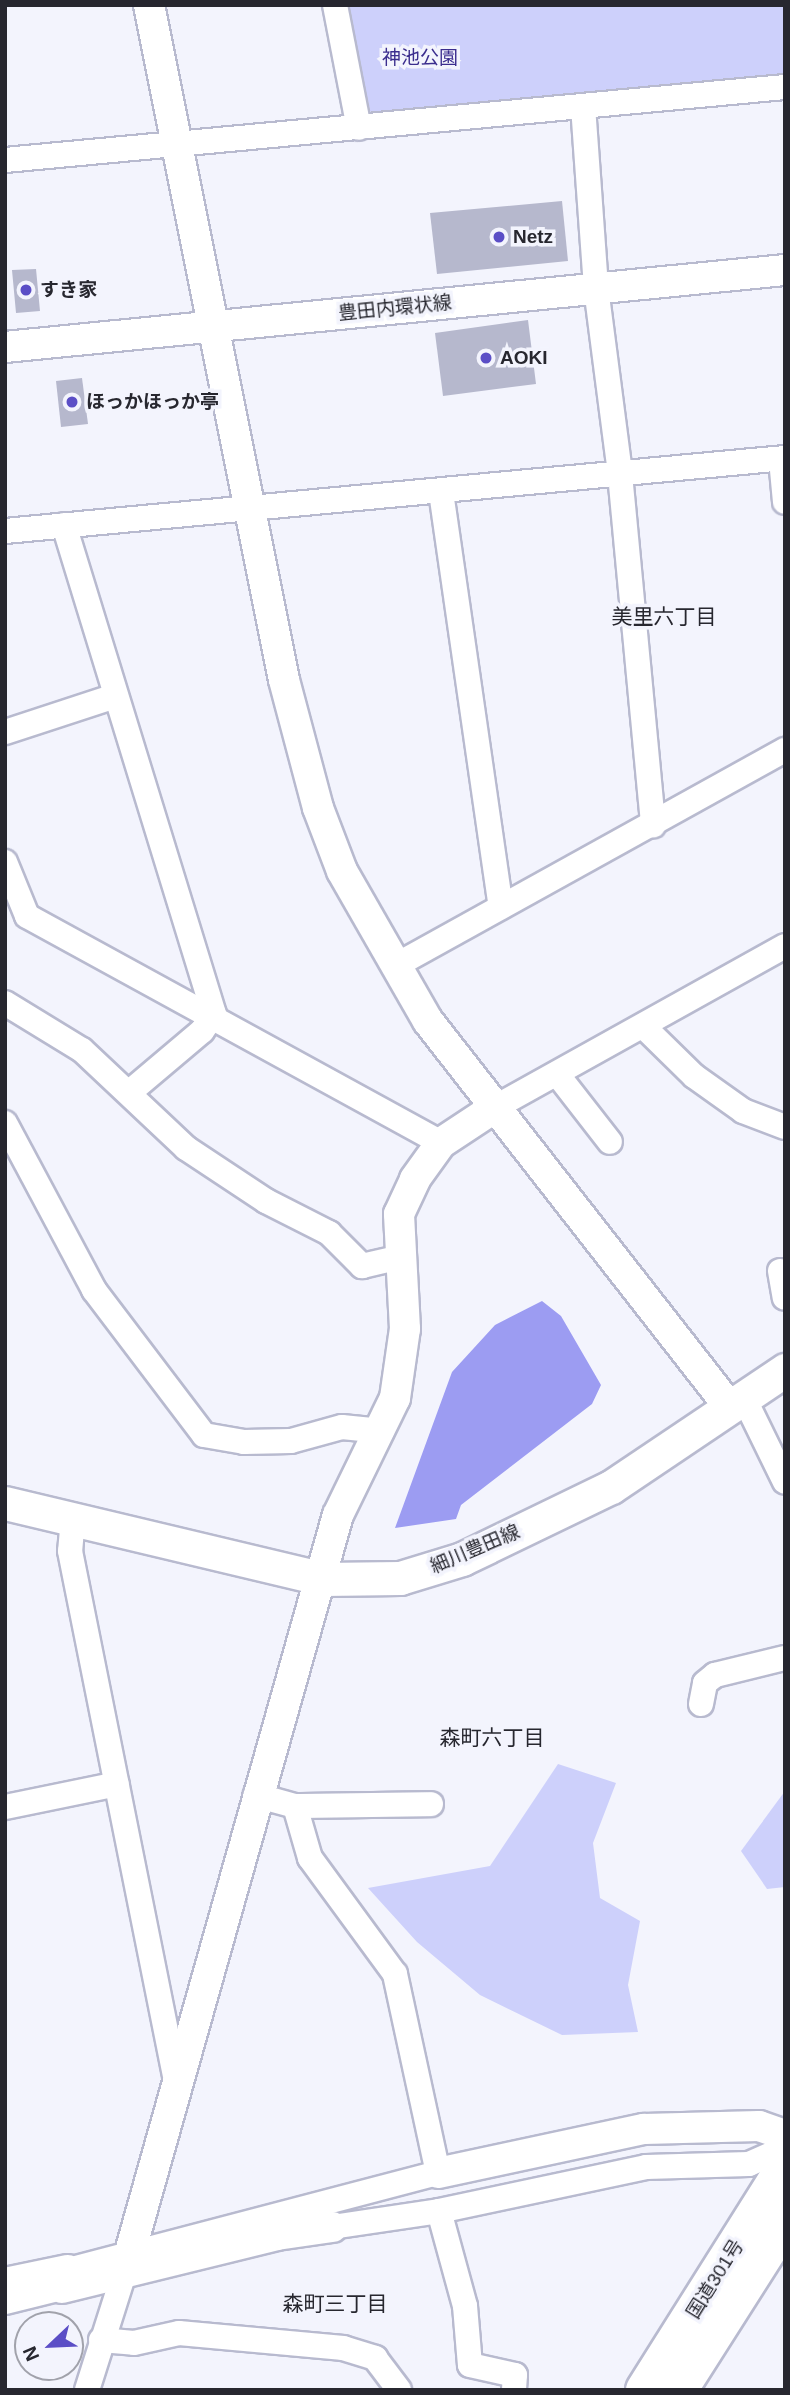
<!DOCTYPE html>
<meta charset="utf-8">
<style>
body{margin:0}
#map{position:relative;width:790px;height:2395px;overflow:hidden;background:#f3f4fd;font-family:Arial,"Noto Sans JP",sans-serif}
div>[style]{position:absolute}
.green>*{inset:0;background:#cdd0fb}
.water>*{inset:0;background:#9c9cf2}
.building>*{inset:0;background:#b6b8cd}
.roads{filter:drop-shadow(2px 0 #b8bacf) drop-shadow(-2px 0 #b8bacf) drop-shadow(0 2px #b8bacf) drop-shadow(0 -2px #b8bacf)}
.minor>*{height:24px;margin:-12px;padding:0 12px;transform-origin:12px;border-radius:12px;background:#fff}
.tertiary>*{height:30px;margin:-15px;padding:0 15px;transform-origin:15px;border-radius:15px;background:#fff}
.secondary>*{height:33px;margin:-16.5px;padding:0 16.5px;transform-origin:16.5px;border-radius:16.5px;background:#fff}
.trunk>*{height:38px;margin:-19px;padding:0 19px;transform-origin:19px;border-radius:19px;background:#fff}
.dots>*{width:19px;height:19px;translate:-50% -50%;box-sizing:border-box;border:4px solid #f3f4fd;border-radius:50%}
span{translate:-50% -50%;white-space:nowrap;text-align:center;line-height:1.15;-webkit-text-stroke:7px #f3f4fd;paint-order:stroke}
.park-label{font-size:19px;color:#3b2d8e}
.poi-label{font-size:19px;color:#27272f;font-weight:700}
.left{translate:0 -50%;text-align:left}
.street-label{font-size:19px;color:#27272f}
.neighbourhood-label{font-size:21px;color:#27272f}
.frame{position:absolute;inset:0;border:7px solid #27272f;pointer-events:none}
.north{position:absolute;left:14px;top:2311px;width:70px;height:70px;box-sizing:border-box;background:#f3f4fd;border:2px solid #a1a2ab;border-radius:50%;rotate:247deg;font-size:19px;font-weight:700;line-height:28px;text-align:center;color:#27272f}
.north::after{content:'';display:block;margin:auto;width:24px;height:32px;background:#5b4ec6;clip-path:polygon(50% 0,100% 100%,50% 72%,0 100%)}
</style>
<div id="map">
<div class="green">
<i style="clip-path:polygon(347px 5px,785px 5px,785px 75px,371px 115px)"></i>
<i style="clip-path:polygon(558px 1764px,616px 1783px,593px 1843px,600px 1898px,640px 1921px,628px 1985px,638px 2032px,562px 2035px,480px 1995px,417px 1942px,368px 1888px,490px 1866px)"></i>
<i style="clip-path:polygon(785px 1791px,785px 1887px,767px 1889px,741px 1851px)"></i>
</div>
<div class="water">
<i style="clip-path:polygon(542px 1301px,561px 1316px,601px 1385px,592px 1404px,461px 1505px,456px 1519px,395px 1528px,452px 1372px,495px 1325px)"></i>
</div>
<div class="building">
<i style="clip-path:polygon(562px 201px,568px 261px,437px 274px,430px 213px)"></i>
<i style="clip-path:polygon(36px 269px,40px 311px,16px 313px,12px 270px)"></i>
<i style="clip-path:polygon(528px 320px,536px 384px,443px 396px,435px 333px)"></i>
<i style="clip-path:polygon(82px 378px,88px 424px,61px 427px,56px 381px)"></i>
</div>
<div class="roads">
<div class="minor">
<i style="left:335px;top:5px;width:125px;rotate:79deg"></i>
<i style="left:583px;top:106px;width:182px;rotate:85.9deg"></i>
<i style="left:596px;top:288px;width:188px;rotate:82.6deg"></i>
<i style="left:620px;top:474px;width:353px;rotate:84.6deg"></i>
<i style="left:5px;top:160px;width:783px;rotate:-5.35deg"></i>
<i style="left:781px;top:459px;width:43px;rotate:84.7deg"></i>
<i style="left:441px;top:492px;width:419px;rotate:81.8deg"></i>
<i style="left:64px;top:525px;width:511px;rotate:72.95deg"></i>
<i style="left:214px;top:1014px;width:21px;rotate:125deg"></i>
<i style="left:202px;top:1031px;width:93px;rotate:139.8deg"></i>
<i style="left:5px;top:531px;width:783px;rotate:-5.35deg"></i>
<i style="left:5px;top:732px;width:116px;rotate:-18.1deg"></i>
<i style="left:5px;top:862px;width:58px;rotate:67.8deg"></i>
<i style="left:27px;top:916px;width:472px;rotate:28.7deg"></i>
<i style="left:395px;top:966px;width:446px;rotate:-29deg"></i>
<i style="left:5px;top:1003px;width:90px;rotate:31.4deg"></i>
<i style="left:82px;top:1050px;width:143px;rotate:43.3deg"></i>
<i style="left:186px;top:1148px;width:96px;rotate:33.5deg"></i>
<i style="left:266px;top:1201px;width:71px;rotate:26.9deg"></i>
<i style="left:329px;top:1233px;width:47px;rotate:45deg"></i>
<i style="left:362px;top:1266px;width:36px;rotate:-13deg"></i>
<i style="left:644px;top:1027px;width:70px;rotate:44.4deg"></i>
<i style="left:694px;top:1076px;width:60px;rotate:35.5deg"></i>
<i style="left:743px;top:1111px;width:45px;rotate:20.9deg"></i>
<i style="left:557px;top:1074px;width:86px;rotate:52.1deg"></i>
<i style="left:494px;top:1108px;width:333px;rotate:-29.1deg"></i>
<i style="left:5px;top:1123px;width:189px;rotate:61.9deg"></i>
<i style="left:94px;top:1290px;width:182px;rotate:52.8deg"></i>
<i style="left:204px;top:1435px;width:41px;rotate:9.9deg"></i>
<i style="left:244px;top:1442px;width:47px;rotate:-1.2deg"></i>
<i style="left:291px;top:1441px;width:53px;rotate:-15.4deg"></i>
<i style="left:342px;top:1427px;width:40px;rotate:5.7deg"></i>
<i style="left:780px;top:1271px;width:27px;rotate:80deg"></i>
<i style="left:744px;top:1398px;width:93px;rotate:64deg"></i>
<i style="left:73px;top:1518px;width:33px;rotate:95deg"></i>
<i style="left:70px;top:1551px;width:546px;rotate:78.69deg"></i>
<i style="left:701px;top:1704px;width:21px;rotate:-79deg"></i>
<i style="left:705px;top:1683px;width:13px;rotate:-39deg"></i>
<i style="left:715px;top:1675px;width:72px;rotate:-13.7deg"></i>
<i style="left:295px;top:1806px;width:136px;rotate:-0.8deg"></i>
<i style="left:5px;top:1807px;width:114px;rotate:-11.6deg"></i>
<i style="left:439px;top:2211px;width:98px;rotate:74.7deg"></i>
<i style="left:465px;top:2306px;width:59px;rotate:85.2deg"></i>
<i style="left:470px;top:2365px;width:46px;rotate:12.5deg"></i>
<i style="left:515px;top:2375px;width:15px;rotate:94deg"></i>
<i style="left:332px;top:2227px;width:108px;rotate:-8.5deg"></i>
<i style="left:439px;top:2211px;width:212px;rotate:-12deg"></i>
<i style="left:646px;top:2167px;width:103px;rotate:-1.7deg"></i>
<i style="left:749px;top:2164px;width:39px;rotate:-24deg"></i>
<i style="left:68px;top:2270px;width:383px;rotate:-14.7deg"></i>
<i style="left:438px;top:2173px;width:204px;rotate:-102.2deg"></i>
<i style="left:395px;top:1974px;width:144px;rotate:-126.2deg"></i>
<i style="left:310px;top:1858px;width:54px;rotate:-106.1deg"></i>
<i style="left:295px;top:1806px;width:41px;rotate:-164.6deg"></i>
<i style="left:5px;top:2302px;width:59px;rotate:-13.8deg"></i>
<i style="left:101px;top:2340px;width:33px;rotate:5deg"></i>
<i style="left:134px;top:2343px;width:46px;rotate:-12.5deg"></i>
<i style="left:179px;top:2333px;width:165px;rotate:5.2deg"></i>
<i style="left:343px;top:2348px;width:34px;rotate:17deg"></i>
<i style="left:375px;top:2358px;width:40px;rotate:53deg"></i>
<i style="left:87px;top:2390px;width:126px;rotate:-72.4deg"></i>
</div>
<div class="tertiary">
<i style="left:149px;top:5px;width:688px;rotate:78.69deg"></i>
<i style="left:284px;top:680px;width:132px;rotate:75.1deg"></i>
<i style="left:318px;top:808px;width:67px;rotate:69.1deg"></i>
<i style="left:342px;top:871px;width:173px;rotate:60.2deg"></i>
<i style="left:428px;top:1021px;width:490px;rotate:52deg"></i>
<i style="left:5px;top:347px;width:784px;rotate:-5.64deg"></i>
<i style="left:438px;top:2173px;width:211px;rotate:-12.1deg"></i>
<i style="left:644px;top:2129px;width:115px;rotate:-1.5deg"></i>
<i style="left:759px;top:2126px;width:28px;rotate:19deg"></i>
<i style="left:125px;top:2270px;width:784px;rotate:-74.25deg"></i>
<i style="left:338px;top:1515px;width:130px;rotate:-64deg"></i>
<i style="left:395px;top:1398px;width:70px;rotate:-81.8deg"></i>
<i style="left:405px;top:1329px;width:115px;rotate:-93deg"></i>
<i style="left:399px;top:1214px;width:38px;rotate:-65deg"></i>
<i style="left:415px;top:1179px;width:44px;rotate:-54.2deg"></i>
<i style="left:441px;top:1143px;width:64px;rotate:-33.4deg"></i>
<i style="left:5px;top:2283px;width:64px;rotate:-11.7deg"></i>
<i style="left:62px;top:2288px;width:221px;rotate:-13.8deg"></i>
<i style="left:277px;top:2235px;width:56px;rotate:-8.3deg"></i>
</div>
<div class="secondary">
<i style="left:5px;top:1503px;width:327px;rotate:13.4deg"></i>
<i style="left:323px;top:1579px;width:77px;rotate:-0.7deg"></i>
<i style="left:400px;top:1578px;width:65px;rotate:-17deg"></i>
<i style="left:462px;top:1559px;width:165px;rotate:-25.8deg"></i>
<i style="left:611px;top:1487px;width:210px;rotate:-33.9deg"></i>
</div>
<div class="trunk">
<i style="left:645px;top:2390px;width:262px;rotate:-57.8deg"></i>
<i style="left:678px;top:2390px;width:199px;rotate:-57.5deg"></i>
</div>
</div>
<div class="dots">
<i style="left:499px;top:237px;background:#5b4ec6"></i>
<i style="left:26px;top:290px;background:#5b4ec6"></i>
<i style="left:486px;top:358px;background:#5b4ec6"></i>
<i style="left:72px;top:402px;background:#5b4ec6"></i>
</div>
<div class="park-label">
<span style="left:420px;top:58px">神池公園</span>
</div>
<div class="poi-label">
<span class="left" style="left:513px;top:237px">Netz</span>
<span class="left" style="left:40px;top:290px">すき家</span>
<span class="left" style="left:500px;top:358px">AOKI</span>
<span class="left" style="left:86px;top:402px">ほっかほっか亭</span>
</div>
<div class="street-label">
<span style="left:395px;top:308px;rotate:-6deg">豊田内環状線</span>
<span style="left:475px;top:1549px;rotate:-23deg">細川豊田線</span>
<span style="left:715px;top:2279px;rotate:-58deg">国道301号</span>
</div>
<div class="neighbourhood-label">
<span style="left:664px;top:617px">美里六丁目</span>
<span style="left:492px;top:1738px">森町六丁目</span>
<span style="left:335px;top:2304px">森町三丁目</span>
</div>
<div class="frame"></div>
<div class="north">N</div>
</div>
